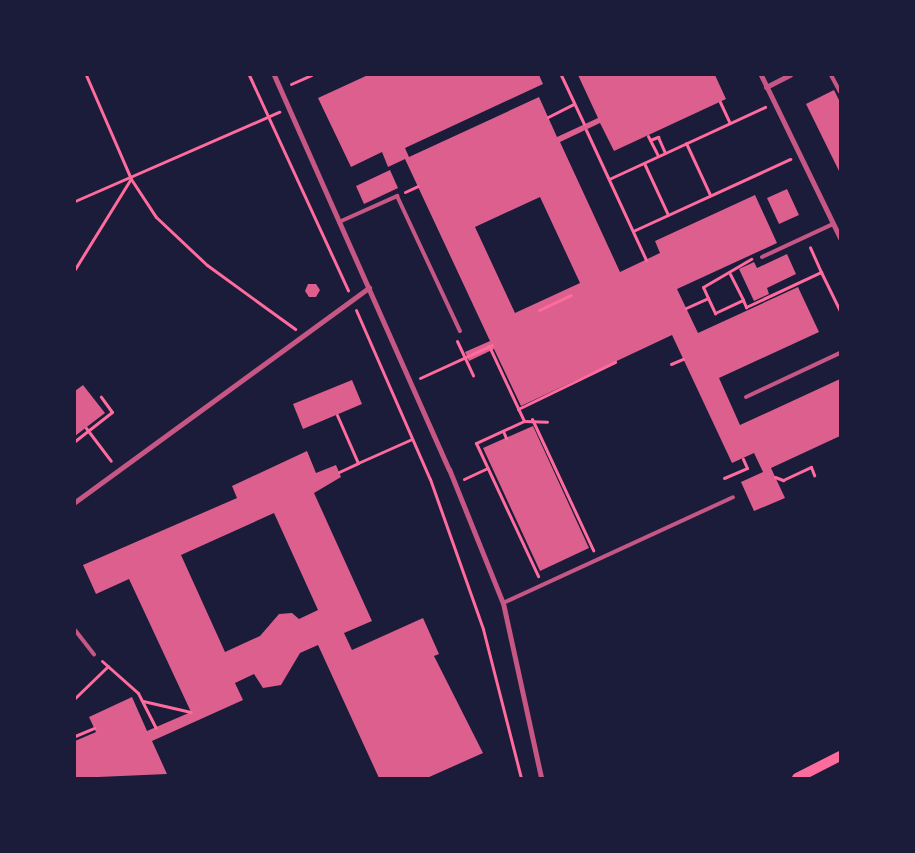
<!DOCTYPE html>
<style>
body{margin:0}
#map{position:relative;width:915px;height:853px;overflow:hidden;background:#1b1b3a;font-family:"PT Sans Narrow",sans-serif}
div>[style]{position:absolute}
.building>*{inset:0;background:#dd5f8e}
.path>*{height:3px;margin:-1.5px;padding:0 1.5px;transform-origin:1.5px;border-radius:1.5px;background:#ff6b9d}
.service>*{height:4px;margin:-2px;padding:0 2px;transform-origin:2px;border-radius:2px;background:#c65784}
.minor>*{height:5px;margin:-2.5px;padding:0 2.5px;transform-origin:2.5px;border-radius:2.5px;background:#c65784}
.secondary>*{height:10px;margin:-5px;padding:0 5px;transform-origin:5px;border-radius:5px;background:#ff6b9d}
span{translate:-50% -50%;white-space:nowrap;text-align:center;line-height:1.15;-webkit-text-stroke:5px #1b1b3a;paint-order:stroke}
.frame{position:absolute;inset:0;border:76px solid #1b1b3a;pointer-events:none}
</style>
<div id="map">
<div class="building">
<i style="clip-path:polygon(evenodd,368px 75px,539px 75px,543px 84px,405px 148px,409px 157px,539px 97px,557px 137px,598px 118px,578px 75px,715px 75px,726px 99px,614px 151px,600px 123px,560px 142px,620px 272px,660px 253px,655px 241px,755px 195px,777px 243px,677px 289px,698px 333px,798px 287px,819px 332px,719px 378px,740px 425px,840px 379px,840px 436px,771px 468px,785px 498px,754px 511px,741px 482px,763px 472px,754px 453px,732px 463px,672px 335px,521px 406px,494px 349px,469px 361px,465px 352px,490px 341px,405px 159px,388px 167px,382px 152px,351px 167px,318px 98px,368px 75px,540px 197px,580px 283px,515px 313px,475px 227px,540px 197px)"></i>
<i style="clip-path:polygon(834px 90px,840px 102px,840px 173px,806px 104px)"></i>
<i style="clip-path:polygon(390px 170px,398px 188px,364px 204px,356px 186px)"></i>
<i style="clip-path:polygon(787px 189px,799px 215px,779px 224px,767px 198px)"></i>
<i style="clip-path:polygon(787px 254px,796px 274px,767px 288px,769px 294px,754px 301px,739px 269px,754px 262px,757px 268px)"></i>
<i style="clip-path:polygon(308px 284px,316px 284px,320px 290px,316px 297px,309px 297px,305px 291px)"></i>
<i style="clip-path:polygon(352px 380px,362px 404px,303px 429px,293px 404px)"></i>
<i style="clip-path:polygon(83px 385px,105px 413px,75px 436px,75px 391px)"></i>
<i style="clip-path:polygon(533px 426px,589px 548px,540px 571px,483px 448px)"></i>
<i style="clip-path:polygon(evenodd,307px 451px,316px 473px,336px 465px,341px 477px,314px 493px,372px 621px,344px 633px,352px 650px,423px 618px,439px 654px,434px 656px,483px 753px,427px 778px,379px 778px,318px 645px,300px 653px,281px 685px,263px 688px,254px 674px,235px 683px,243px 700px,152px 741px,167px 774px,75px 778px,75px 741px,96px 732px,89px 717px,132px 697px,147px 731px,191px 712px,129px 579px,96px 594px,83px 565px,237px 498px,232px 486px,307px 451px,274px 513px,318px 610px,299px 619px,292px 613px,279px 614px,260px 636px,225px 652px,181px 555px,274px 513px)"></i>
</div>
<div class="path">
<i style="left:86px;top:75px;width:113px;rotate:66.6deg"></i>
<i style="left:131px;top:179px;width:45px;rotate:56.7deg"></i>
<i style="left:156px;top:217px;width:70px;rotate:43.3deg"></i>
<i style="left:207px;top:265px;width:109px;rotate:36deg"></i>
<i style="left:249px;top:75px;width:237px;rotate:65.3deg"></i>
<i style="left:561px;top:75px;width:54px;rotate:64.9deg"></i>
<i style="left:291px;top:84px;width:22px;rotate:-24deg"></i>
<i style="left:720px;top:102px;width:23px;rotate:65deg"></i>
<i style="left:548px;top:117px;width:29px;rotate:-27deg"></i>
<i style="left:586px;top:130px;width:143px;rotate:65.2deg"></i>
<i style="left:648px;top:136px;width:22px;rotate:63deg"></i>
<i style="left:650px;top:140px;width:9px;rotate:-21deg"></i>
<i style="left:658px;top:137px;width:17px;rotate:66deg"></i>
<i style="left:686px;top:143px;width:57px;rotate:65.2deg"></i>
<i style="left:644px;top:163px;width:57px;rotate:65.2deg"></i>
<i style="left:609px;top:179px;width:172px;rotate:-24.8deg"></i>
<i style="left:405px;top:192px;width:14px;rotate:-25deg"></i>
<i style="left:75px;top:201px;width:223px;rotate:-23.6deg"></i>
<i style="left:633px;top:231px;width:173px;rotate:-24.6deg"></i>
<i style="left:75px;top:269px;width:105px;rotate:-58.3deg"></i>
<i style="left:821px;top:272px;width:43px;rotate:64deg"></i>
<i style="left:730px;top:274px;width:29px;rotate:63deg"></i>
<i style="left:708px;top:298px;width:12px;rotate:-114deg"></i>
<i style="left:703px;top:287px;width:56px;rotate:-30.3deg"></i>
<i style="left:686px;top:308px;width:24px;rotate:-24deg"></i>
<i style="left:708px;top:298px;width:17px;rotate:65deg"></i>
<i style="left:715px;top:313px;width:31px;rotate:-25deg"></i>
<i style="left:743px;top:300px;width:8px;rotate:67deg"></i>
<i style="left:746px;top:307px;width:83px;rotate:-25deg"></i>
<i style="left:821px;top:272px;width:27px;rotate:-114deg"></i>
<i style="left:356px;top:310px;width:184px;rotate:66.4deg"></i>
<i style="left:430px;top:479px;width:159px;rotate:70.5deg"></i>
<i style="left:483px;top:629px;width:154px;rotate:75.7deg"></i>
<i style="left:539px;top:310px;width:35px;rotate:-25deg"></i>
<i style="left:457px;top:341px;width:38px;rotate:65deg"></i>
<i style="left:489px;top:346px;width:83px;rotate:65deg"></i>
<i style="left:524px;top:421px;width:53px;rotate:155.4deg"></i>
<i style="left:476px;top:443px;width:147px;rotate:65deg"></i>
<i style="left:671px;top:364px;width:13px;rotate:-23deg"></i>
<i style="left:420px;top:378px;width:79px;rotate:-24.6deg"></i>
<i style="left:518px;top:409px;width:108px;rotate:-25.9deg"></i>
<i style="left:337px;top:415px;width:52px;rotate:66.4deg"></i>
<i style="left:358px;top:463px;width:59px;rotate:-24deg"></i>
<i style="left:532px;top:419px;width:145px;rotate:65deg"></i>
<i style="left:524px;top:421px;width:23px;rotate:2deg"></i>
<i style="left:86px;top:428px;width:41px;rotate:52.9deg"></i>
<i style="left:503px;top:431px;width:8px;rotate:67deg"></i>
<i style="left:75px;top:441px;width:47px;rotate:-38.1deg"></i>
<i style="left:112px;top:412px;width:19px;rotate:-126deg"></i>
<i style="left:339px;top:472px;width:21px;rotate:-25deg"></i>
<i style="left:775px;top:477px;width:9px;rotate:21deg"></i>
<i style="left:783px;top:480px;width:31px;rotate:-25deg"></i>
<i style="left:811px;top:467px;width:9px;rotate:69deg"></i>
<i style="left:724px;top:478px;width:25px;rotate:-23deg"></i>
<i style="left:747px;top:468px;width:10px;rotate:-114deg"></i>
<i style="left:464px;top:479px;width:26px;rotate:-25deg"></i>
<i style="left:102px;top:661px;width:48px;rotate:41.6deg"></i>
<i style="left:138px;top:693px;width:39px;rotate:63deg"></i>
<i style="left:75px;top:698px;width:46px;rotate:-44.1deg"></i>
<i style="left:143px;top:701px;width:49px;rotate:12.9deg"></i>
<i style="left:75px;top:736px;width:21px;rotate:-23deg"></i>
</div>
<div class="service">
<i style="left:831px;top:75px;width:19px;rotate:62deg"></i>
<i style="left:339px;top:222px;width:64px;rotate:-24.1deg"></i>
<i style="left:397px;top:196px;width:149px;rotate:65deg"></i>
<i style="left:762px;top:257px;width:78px;rotate:-24.9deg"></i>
<i style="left:746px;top:397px;width:104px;rotate:-25.1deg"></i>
<i style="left:503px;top:603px;width:253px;rotate:-24.7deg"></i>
<i style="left:75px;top:630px;width:31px;rotate:52deg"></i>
</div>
<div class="minor">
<i style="left:274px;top:75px;width:431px;rotate:66.1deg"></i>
<i style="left:449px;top:469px;width:144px;rotate:68.1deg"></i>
<i style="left:503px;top:603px;width:179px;rotate:77.7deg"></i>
<i style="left:761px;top:75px;width:181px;rotate:64.1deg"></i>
<i style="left:766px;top:87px;width:27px;rotate:-27deg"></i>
<i style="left:75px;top:502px;width:364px;rotate:-36.1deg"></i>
</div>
<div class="secondary">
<i style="left:797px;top:778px;width:48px;rotate:-27.1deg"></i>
</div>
<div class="frame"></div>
</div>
